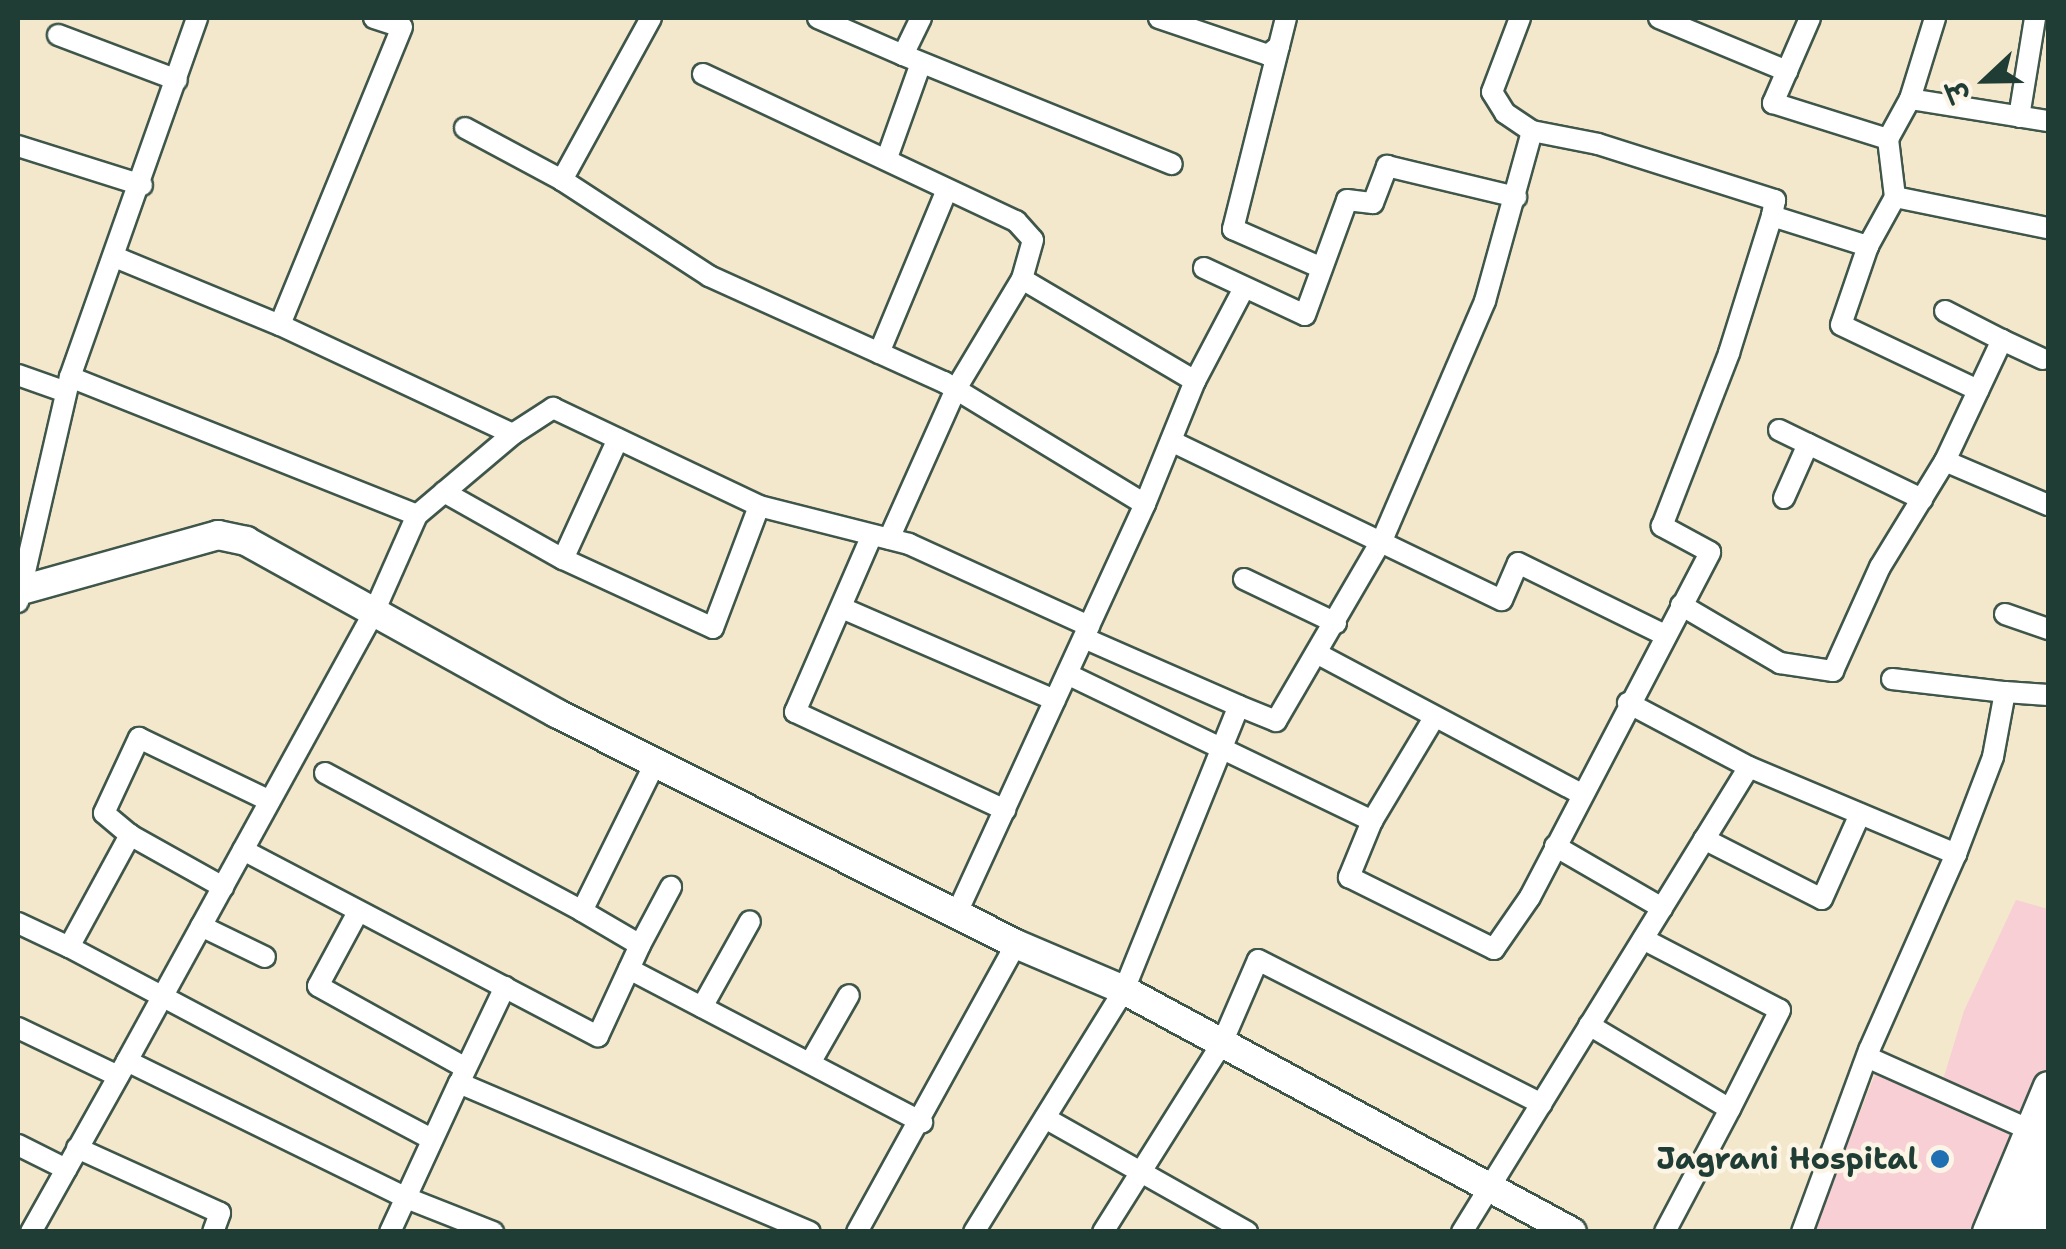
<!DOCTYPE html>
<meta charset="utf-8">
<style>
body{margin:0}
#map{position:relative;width:2066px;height:1249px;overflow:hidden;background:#f3e7cc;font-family:"Shantell Sans","Playpen Sans Deva",sans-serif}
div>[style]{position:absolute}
.built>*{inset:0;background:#f7cfd4}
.roads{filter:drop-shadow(2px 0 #3f564b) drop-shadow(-2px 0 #3f564b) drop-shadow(0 2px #3f564b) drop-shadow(0 -2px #3f564b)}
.street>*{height:20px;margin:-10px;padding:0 10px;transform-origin:10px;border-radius:10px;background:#fff}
.secondary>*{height:28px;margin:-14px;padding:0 14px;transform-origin:14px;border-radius:14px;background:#fff}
.highway>*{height:35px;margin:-17.5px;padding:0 17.5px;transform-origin:17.5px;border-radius:17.5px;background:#fff}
.dots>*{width:28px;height:28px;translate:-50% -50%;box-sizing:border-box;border:5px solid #fcf5e5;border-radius:50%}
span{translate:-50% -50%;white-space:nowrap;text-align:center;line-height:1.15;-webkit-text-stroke:9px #fcf5e5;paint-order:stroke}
.poi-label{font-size:30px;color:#1f3d34;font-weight:700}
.right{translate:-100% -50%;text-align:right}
.frame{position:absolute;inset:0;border:20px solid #1f3d34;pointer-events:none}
.north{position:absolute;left:1936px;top:30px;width:100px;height:100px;-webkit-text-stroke:8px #fcf5e5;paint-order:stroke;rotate:248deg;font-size:28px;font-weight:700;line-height:40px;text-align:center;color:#1f3d34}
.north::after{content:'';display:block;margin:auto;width:35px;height:45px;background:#1f3d34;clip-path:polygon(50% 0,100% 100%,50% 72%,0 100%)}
</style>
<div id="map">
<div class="built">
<i style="clip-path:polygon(2016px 900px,2048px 909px,2048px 1076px,1984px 1231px,1813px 1232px,1883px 1054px,1943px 1080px,1964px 1011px)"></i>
</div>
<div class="roads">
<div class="street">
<i style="left:374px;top:18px;width:29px;rotate:18deg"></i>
<i style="left:402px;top:27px;width:322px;rotate:112.3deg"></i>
<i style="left:280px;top:325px;width:257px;rotate:25.1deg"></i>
<i style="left:513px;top:434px;width:126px;rotate:139.8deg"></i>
<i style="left:417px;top:515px;width:106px;rotate:113.9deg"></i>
<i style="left:374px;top:612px;width:512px;rotate:118.82deg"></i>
<i style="left:127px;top:1061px;width:309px;rotate:26.1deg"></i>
<i style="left:404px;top:1197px;width:96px;rotate:21.5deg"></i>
<i style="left:651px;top:18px;width:185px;rotate:118.8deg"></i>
<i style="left:562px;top:180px;width:176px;rotate:33.1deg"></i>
<i style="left:709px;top:276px;width:258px;rotate:24.3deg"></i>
<i style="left:944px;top:382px;width:235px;rotate:31.3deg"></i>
<i style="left:1145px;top:504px;width:450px;rotate:114.7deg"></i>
<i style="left:818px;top:18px;width:93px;rotate:23.5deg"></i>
<i style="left:903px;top:55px;width:41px;rotate:-64.1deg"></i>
<i style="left:1159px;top:18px;width:115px;rotate:18.7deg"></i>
<i style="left:1268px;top:55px;width:14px;rotate:-39deg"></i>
<i style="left:1279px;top:46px;width:29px;rotate:-76deg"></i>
<i style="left:1520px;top:18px;width:79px;rotate:110.7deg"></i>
<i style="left:1492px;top:92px;width:25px;rotate:58deg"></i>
<i style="left:1505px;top:113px;width:32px;rotate:34deg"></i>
<i style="left:1659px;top:18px;width:139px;rotate:22.5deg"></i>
<i style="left:1810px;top:18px;width:93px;rotate:113.5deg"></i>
<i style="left:1773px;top:103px;width:121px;rotate:17.4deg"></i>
<i style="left:1888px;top:139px;width:46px;rotate:-61.2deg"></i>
<i style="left:1910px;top:99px;width:140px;rotate:9.1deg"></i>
<i style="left:58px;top:35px;width:127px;rotate:20.7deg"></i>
<i style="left:1279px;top:46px;width:189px;rotate:104.1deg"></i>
<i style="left:1233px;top:229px;width:97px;rotate:23.7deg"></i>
<i style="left:903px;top:55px;width:290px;rotate:22.1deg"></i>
<i style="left:703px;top:74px;width:346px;rotate:25.2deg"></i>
<i style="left:1016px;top:221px;width:25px;rotate:48deg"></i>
<i style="left:1033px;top:240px;width:41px;rotate:105.8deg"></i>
<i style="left:1022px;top:279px;width:128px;rotate:121deg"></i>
<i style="left:956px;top:389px;width:164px;rotate:114.1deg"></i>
<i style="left:1910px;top:99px;width:85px;rotate:-72.8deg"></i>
<i style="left:2019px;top:117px;width:100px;rotate:-80.8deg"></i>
<i style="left:465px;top:128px;width:110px;rotate:28.2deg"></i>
<i style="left:18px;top:146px;width:130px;rotate:17.5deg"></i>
<i style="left:887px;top:158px;width:98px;rotate:-70.3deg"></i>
<i style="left:1895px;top:197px;width:156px;rotate:11.5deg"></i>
<i style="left:1868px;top:246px;width:83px;rotate:108.9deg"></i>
<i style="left:1841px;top:325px;width:152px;rotate:25.4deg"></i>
<i style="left:115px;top:257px;width:178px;rotate:22.4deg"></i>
<i style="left:1204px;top:268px;width:111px;rotate:25deg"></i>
<i style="left:1305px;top:315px;width:122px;rotate:-69.9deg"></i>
<i style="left:1347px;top:200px;width:26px;rotate:7deg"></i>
<i style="left:1373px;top:203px;width:40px;rotate:-69deg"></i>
<i style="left:1387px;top:166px;width:133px;rotate:13.5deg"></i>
<i style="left:1022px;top:279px;width:201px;rotate:30.5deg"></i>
<i style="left:1945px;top:311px;width:64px;rotate:27deg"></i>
<i style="left:879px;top:353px;width:174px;rotate:-67.4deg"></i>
<i style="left:18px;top:375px;width:51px;rotate:19.5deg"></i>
<i style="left:70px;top:377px;width:373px;rotate:21.7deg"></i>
<i style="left:1779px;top:430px;width:32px;rotate:26deg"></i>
<i style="left:513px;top:434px;width:48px;rotate:-33deg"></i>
<i style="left:553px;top:408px;width:228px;rotate:25.4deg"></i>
<i style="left:759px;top:506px;width:155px;rotate:14.2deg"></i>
<i style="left:909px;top:544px;width:198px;rotate:24.5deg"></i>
<i style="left:1171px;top:441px;width:367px;rotate:25.7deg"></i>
<i style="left:1502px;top:600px;width:40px;rotate:-66.6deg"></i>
<i style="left:1518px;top:563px;width:164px;rotate:26.1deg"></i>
<i style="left:1945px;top:461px;width:134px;rotate:-64.8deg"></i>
<i style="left:2002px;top:340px;width:45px;rotate:24.9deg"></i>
<i style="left:444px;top:492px;width:137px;rotate:29.4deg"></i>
<i style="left:563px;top:559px;width:165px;rotate:24.7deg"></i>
<i style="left:713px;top:628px;width:130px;rotate:-69.3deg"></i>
<i style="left:1784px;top:498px;width:59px;rotate:-66deg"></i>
<i style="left:1808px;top:444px;width:127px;rotate:25.8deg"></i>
<i style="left:1145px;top:504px;width:133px;rotate:-67.9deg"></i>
<i style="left:1195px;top:381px;width:105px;rotate:-62.2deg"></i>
<i style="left:872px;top:535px;width:193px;rotate:113.5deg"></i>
<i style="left:795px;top:712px;width:232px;rotate:25deg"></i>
<i style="left:563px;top:559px;width:132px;rotate:-65.4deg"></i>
<i style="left:1244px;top:579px;width:102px;rotate:25.6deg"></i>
<i style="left:18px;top:602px;width:231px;rotate:-77deg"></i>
<i style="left:70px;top:377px;width:381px;rotate:-70.5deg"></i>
<i style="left:1681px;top:605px;width:115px;rotate:30.4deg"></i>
<i style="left:1780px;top:663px;width:54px;rotate:8.6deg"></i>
<i style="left:1833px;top:671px;width:114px;rotate:-65.7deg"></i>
<i style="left:1880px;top:567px;width:124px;rotate:-58.5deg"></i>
<i style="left:1945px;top:461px;width:112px;rotate:23.1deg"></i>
<i style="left:842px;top:608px;width:232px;rotate:23.4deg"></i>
<i style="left:2005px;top:614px;width:46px;rotate:19.2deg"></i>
<i style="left:1318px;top:654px;width:298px;rotate:28deg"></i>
<i style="left:1067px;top:674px;width:339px;rotate:25.7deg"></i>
<i style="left:1372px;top:821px;width:61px;rotate:112.3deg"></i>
<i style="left:1349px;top:877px;width:162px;rotate:26.4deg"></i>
<i style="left:1494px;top:949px;width:63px;rotate:-55.3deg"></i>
<i style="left:1530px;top:897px;width:389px;rotate:-62.4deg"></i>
<i style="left:1710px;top:552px;width:55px;rotate:-151.6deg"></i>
<i style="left:1662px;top:526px;width:186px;rotate:-68.8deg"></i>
<i style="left:1729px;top:353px;width:144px;rotate:-72.6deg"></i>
<i style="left:1772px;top:216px;width:101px;rotate:17.4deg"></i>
<i style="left:1868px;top:246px;width:56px;rotate:-61.1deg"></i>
<i style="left:1895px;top:197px;width:58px;rotate:-96.9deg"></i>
<i style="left:1892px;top:679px;width:114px;rotate:6.6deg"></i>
<i style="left:2005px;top:692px;width:66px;rotate:100.5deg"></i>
<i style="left:1993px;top:757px;width:104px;rotate:110.9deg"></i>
<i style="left:2005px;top:692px;width:43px;rotate:4deg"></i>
<i style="left:1239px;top:706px;width:40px;rotate:22deg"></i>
<i style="left:1276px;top:721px;width:212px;rotate:-59.7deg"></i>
<i style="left:1383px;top:538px;width:258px;rotate:-66.7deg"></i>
<i style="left:1485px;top:301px;width:176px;rotate:-74.5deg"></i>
<i style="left:1532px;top:131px;width:67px;rotate:11.1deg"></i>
<i style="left:1598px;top:144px;width:186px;rotate:17.6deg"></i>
<i style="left:1775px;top:200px;width:16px;rotate:101deg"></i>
<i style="left:1749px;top:767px;width:225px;rotate:22.8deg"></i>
<i style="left:1956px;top:854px;width:214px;rotate:113.9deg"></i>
<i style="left:1869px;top:1050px;width:194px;rotate:110.2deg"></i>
<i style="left:325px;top:773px;width:292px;rotate:28.2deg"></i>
<i style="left:582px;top:911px;width:165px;rotate:-63.7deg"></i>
<i style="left:1372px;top:821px;width:120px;rotate:-59deg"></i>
<i style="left:130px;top:835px;width:34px;rotate:-140deg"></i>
<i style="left:104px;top:813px;width:83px;rotate:-65deg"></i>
<i style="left:139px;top:738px;width:145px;rotate:25.7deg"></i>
<i style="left:1704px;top:839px;width:132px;rotate:27deg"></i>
<i style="left:1822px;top:899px;width:93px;rotate:-65.9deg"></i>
<i style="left:1555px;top:846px;width:124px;rotate:30.1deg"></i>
<i style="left:243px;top:850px;width:401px;rotate:27.7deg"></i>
<i style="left:598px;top:1036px;width:100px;rotate:-65.2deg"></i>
<i style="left:640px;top:945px;width:67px;rotate:-149.6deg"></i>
<i style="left:358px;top:912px;width:84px;rotate:118.4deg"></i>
<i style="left:318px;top:986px;width:169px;rotate:29deg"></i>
<i style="left:18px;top:923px;width:56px;rotate:25.2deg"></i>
<i style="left:69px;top:947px;width:128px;rotate:-61.4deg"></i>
<i style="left:130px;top:835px;width:107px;rotate:29.2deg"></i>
<i style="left:201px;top:926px;width:71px;rotate:25.8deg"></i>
<i style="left:1643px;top:939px;width:154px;rotate:27.4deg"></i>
<i style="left:1780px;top:1010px;width:111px;rotate:116.8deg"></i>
<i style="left:640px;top:945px;width:66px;rotate:-61.9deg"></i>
<i style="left:69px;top:947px;width:411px;rotate:27.9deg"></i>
<i style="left:629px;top:969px;width:331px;rotate:27.6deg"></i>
<i style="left:702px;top:1007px;width:98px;rotate:-60.8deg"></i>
<i style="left:1589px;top:1025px;width:164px;rotate:30.8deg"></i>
<i style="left:1730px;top:1109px;width:139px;rotate:117.9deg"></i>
<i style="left:18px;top:1028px;width:111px;rotate:25.6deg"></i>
<i style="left:1867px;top:1057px;width:179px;rotate:24.1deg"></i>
<i style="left:810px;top:1063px;width:78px;rotate:-60.2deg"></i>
<i style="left:462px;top:1077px;width:100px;rotate:-64.5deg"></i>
<i style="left:1045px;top:1118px;width:232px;rotate:29.4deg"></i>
<i style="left:18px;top:1145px;width:54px;rotate:26.6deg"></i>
<i style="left:77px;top:1148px;width:157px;rotate:24.4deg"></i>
<i style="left:220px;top:1213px;width:20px;rotate:110deg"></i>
<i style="left:31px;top:1232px;width:196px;rotate:-60.7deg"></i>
<i style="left:390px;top:1232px;width:164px;rotate:-65.2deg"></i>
<i style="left:459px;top:1083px;width:381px;rotate:23deg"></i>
<i style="left:857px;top:1232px;width:329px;rotate:-61.1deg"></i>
<i style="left:974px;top:1232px;width:285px;rotate:-58.2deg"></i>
<i style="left:1124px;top:990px;width:306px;rotate:-68deg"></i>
<i style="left:1239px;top:706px;width:169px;rotate:-156.3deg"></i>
<i style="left:1103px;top:1232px;width:223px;rotate:-57.8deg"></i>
<i style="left:1222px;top:1043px;width:90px;rotate:-66.6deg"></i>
<i style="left:1258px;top:960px;width:318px;rotate:26.9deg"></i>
<i style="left:1462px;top:1232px;width:546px;rotate:-58.32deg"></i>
<i style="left:1749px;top:767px;width:137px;rotate:-152.1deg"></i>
</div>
<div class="secondary">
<i style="left:18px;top:591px;width:208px;rotate:-15.6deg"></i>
<i style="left:218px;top:535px;width:29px;rotate:12deg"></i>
<i style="left:246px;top:541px;width:355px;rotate:29deg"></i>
<i style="left:556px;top:713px;width:515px;rotate:26.66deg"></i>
<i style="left:1016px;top:944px;width:117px;rotate:23.1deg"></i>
<i style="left:1124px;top:990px;width:509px;rotate:28.38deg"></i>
<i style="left:1987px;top:1232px;width:158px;rotate:-67.3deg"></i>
</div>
<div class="highway">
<i style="left:2012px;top:1232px;width:96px;rotate:-68deg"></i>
<i style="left:2039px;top:1232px;width:26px;rotate:-69deg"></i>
</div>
</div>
<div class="dots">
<i style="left:1940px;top:1159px;background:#1f6fb2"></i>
</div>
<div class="poi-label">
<span class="right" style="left:1918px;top:1159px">Jagrani Hospital</span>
</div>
<div class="frame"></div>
<div class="north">उ</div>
</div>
